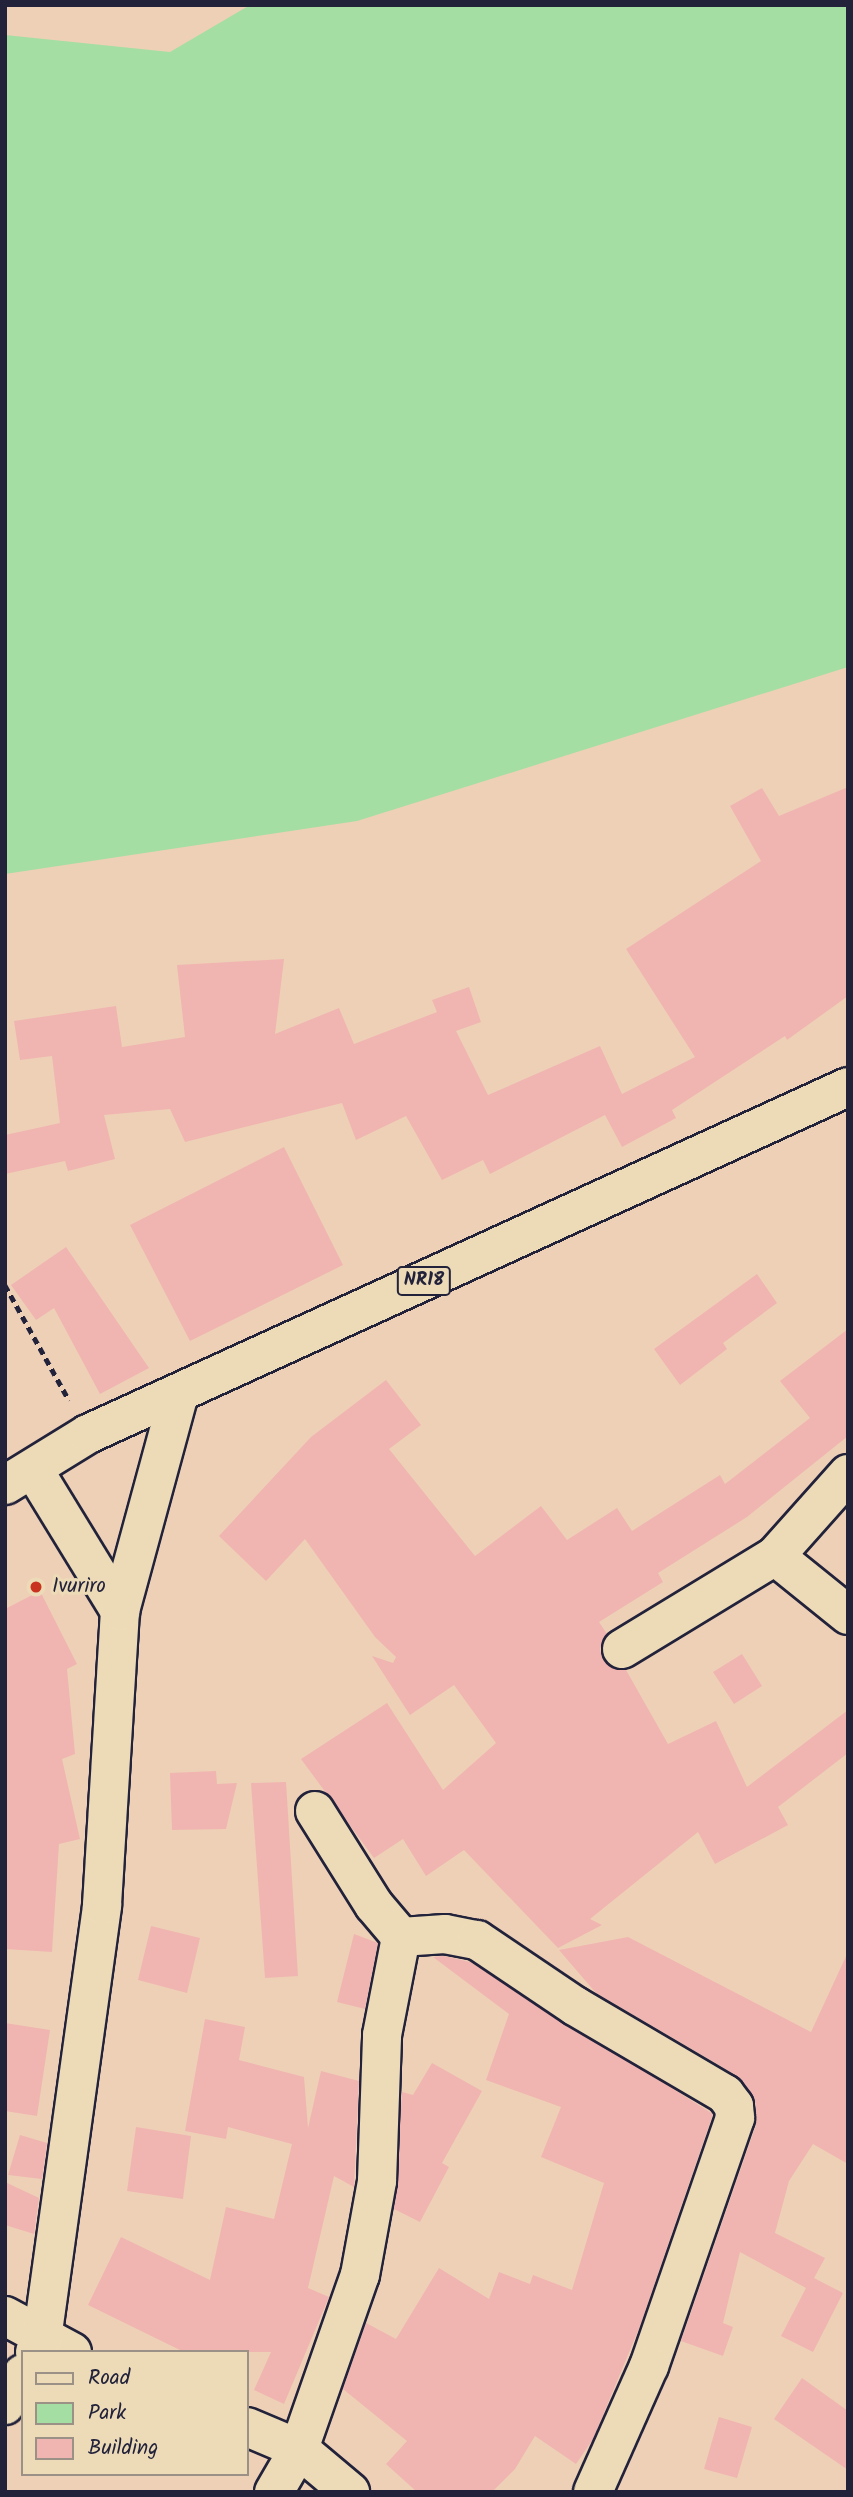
<!DOCTYPE html>
<style>
body{margin:0}
#map{position:relative;width:853px;height:2497px;overflow:hidden;background:#eed0b6;font-family:Kalam,sans-serif}
div>[style]{position:absolute}
.green>*{inset:0;background:#a5dea3}
.building>*{inset:0;background:#f0b5b1}
.path>*{height:4.5px;margin-top:-2.25px;transform-origin:0;background:repeating-linear-gradient(90deg,#22223b 0 7px,transparent 0 12px)}
.roads{filter:drop-shadow(2px 0 #22223b) drop-shadow(-2px 0 #22223b) drop-shadow(0 2px #22223b) drop-shadow(0 -2px #22223b)}
.minor>*{height:38px;margin:-19px;padding:0 19px;transform-origin:19px;border-radius:19px;background:#eddbb8}
.major>*{height:38px;margin:-19px;padding:0 19px;transform-origin:19px;border-radius:19px;background:#eddbb8}
.dots>*{width:19px;height:19px;translate:-50% -50%;box-sizing:border-box;border:4px solid #eddbb8;border-radius:50%}
span{translate:-50% -50%;white-space:nowrap;text-align:center;line-height:1.15;-webkit-text-stroke:6px #eddbb8;paint-order:stroke}
.shield-label span{padding:2px 5px;background:#eddbb8;border:2px solid;border-radius:5px;-webkit-text-stroke-width:0}
.shield-label{font-size:19px;color:#22223b;font-weight:700}
.poi-label{font-size:21px;color:#22223b}
.left{translate:0 -50%;text-align:left}
.frame{position:absolute;inset:0;border:7px solid #22223b;pointer-events:none}
.legend{position:absolute;left:21px;top:2350px;width:228px;height:126px;box-sizing:border-box;background:#eddbb8;border:2px solid #9c9186;margin:0;padding:9px 12px;list-style:none;font-size:21px;color:#22223b}
.legend li{display:flex;align-items:center;gap:14px;height:35px}
.legend b{width:35px;border:2px solid #9c9186}
</style>
<div id="map">
<div class="green">
<i style="clip-path:polygon(250px 5px,848px 5px,848px 667px,357px 821px,5px 874px,5px 35px,170px 52px)"></i>
</div>
<div class="building">
<i style="clip-path:polygon(848px 787px,848px 996px,787px 1040px,785px 1036px,672px 1110px,676px 1118px,622px 1147px,605px 1115px,490px 1174px,483px 1160px,442px 1180px,406px 1116px,356px 1140px,342px 1103px,185px 1142px,170px 1109px,104px 1115px,115px 1159px,68px 1171px,65px 1161px,5px 1174px,5px 1135px,60px 1123px,52px 1056px,20px 1060px,14px 1021px,116px 1006px,122px 1047px,185px 1037px,177px 965px,284px 959px,275px 1034px,339px 1008px,354px 1044px,437px 1012px,432px 1000px,469px 987px,481px 1022px,456px 1031px,488px 1095px,600px 1046px,622px 1094px,695px 1057px,626px 949px,761px 861px,730px 806px,762px 788px,779px 816px)"></i>
<i style="clip-path:polygon(284px 1147px,343px 1265px,190px 1341px,130px 1225px)"></i>
<i style="clip-path:polygon(66px 1247px,149px 1368px,100px 1394px,54px 1308px,36px 1320px,11px 1285px)"></i>
<i style="clip-path:polygon(757px 1274px,777px 1303px,723px 1343px,727px 1349px,680px 1385px,654px 1349px)"></i>
<i style="clip-path:polygon(848px 1329px,848px 1436px,747px 1517px,658px 1573px,663px 1582px,599px 1622px,607px 1634px,600px 1649px,603px 1660px,612px 1668px,626px 1670px,668px 1744px,716px 1721px,747px 1787px,848px 1710px,848px 1753px,778px 1807px,788px 1825px,715px 1864px,698px 1832px,590px 1919px,602px 1925px,558px 1948px,464px 1850px,426px 1876px,403px 1839px,374px 1858px,301px 1759px,387px 1703px,443px 1790px,496px 1743px,454px 1685px,410px 1715px,372px 1656px,393px 1663px,396px 1657px,375px 1637px,305px 1539px,266px 1581px,219px 1536px,311px 1437px,386px 1380px,421px 1425px,389px 1449px,475px 1556px,541px 1506px,567px 1540px,617px 1508px,632px 1531px,720px 1475px,725px 1484px,810px 1418px,780px 1381px)"></i>
<i style="clip-path:polygon(40px 1591px,77px 1664px,67px 1669px,75px 1754px,62px 1759px,80px 1839px,59px 1844px,52px 1952px,5px 1949px,5px 1609px)"></i>
<i style="clip-path:polygon(742px 1654px,762px 1686px,734px 1704px,713px 1672px)"></i>
<i style="clip-path:polygon(216px 1771px,217px 1784px,237px 1783px,226px 1829px,172px 1830px,170px 1773px)"></i>
<i style="clip-path:polygon(286px 1782px,298px 1976px,265px 1978px,251px 1783px)"></i>
<i style="clip-path:polygon(151px 1926px,200px 1938px,187px 1993px,138px 1980px)"></i>
<i style="clip-path:polygon(354px 1934px,378px 1943px,365px 2009px,337px 2002px)"></i>
<i style="clip-path:polygon(628px 1937px,811px 2032px,848px 1952px,848px 2164px,813px 2144px,789px 2181px,775px 2233px,825px 2258px,814px 2278px,843px 2293px,813px 2352px,781px 2336px,806px 2288px,740px 2252px,723px 2323px,733px 2327px,723px 2356px,681px 2341px,756px 2125px,756px 2104px,736px 2075px,596px 1993px,559px 1950px)"></i>
<i style="clip-path:polygon(444px 1956px,470px 1962px,713px 2114px,640px 2326px,593px 2439px,576px 2464px,535px 2436px,515px 2469px,492px 2492px,417px 2492px,386px 2464px,407px 2441px,343px 2389px,366px 2323px,396px 2339px,439px 2268px,489px 2299px,499px 2272px,530px 2284px,533px 2275px,572px 2290px,604px 2183px,541px 2157px,561px 2107px,486px 2080px,509px 2014px,433px 1957px)"></i>
<i style="clip-path:polygon(205px 2019px,245px 2027px,239px 2060px,304px 2077px,308px 2128px,321px 2071px,359px 2081px,354px 2187px,334px 2176px,308px 2288px,329px 2297px,284px 2404px,254px 2390px,271px 2352px,184px 2352px,88px 2305px,121px 2237px,210px 2280px,226px 2207px,274px 2219px,292px 2144px,228px 2127px,226px 2139px,185px 2131px)"></i>
<i style="clip-path:polygon(5px 2023px,50px 2030px,37px 2116px,5px 2111px)"></i>
<i style="clip-path:polygon(432px 2063px,482px 2091px,442px 2163px,449px 2167px,420px 2222px,394px 2209px,402px 2092px,413px 2095px)"></i>
<i style="clip-path:polygon(136px 2127px,191px 2136px,183px 2199px,127px 2191px)"></i>
<i style="clip-path:polygon(20px 2135px,47px 2143px,42px 2179px,8px 2175px)"></i>
<i style="clip-path:polygon(5px 2182px,39px 2198px,34px 2234px,5px 2225px)"></i>
<i style="clip-path:polygon(802px 2378px,848px 2411px,848px 2470px,774px 2419px)"></i>
<i style="clip-path:polygon(719px 2417px,752px 2427px,737px 2478px,704px 2469px)"></i>
</div>
<div class="path">
<i style="left:5px;top:1285px;width:132px;rotate:60.9deg"></i>
</div>
<div class="roads">
<div class="minor">
<i style="left:33px;top:1469px;width:167px;rotate:58.5deg"></i>
<i style="left:775px;top:1556px;width:94px;rotate:38.9deg"></i>
<i style="left:622px;top:1649px;width:179px;rotate:-31.3deg"></i>
<i style="left:775px;top:1556px;width:110px;rotate:-48.3deg"></i>
<i style="left:315px;top:1811px;width:111px;rotate:57.9deg"></i>
<i style="left:374px;top:1905px;width:42px;rotate:49.8deg"></i>
<i style="left:401px;top:1937px;width:44px;rotate:-3.9deg"></i>
<i style="left:445px;top:1934px;width:33px;rotate:11deg"></i>
<i style="left:477px;top:1940px;width:118px;rotate:34deg"></i>
<i style="left:575px;top:2006px;width:174px;rotate:30.4deg"></i>
<i style="left:725px;top:2094px;width:15px;rotate:53deg"></i>
<i style="left:734px;top:2106px;width:12px;rotate:85deg"></i>
<i style="left:735px;top:2118px;width:262px;rotate:109.1deg"></i>
<i style="left:649px;top:2366px;width:138px;rotate:114deg"></i>
<i style="left:5px;top:2316px;width:76px;rotate:28.2deg"></i>
<i style="left:35px;top:2352px;width:15px;rotate:-62deg"></i>
<i style="left:42px;top:2339px;width:438px;rotate:-82.1deg"></i>
<i style="left:102px;top:1905px;width:295px;rotate:-86.5deg"></i>
<i style="left:120px;top:1611px;width:225px;rotate:-74.8deg"></i>
<i style="left:5px;top:2405px;width:36px;rotate:-60deg"></i>
<i style="left:247px;top:2427px;width:56px;rotate:22.9deg"></i>
<i style="left:299px;top:2449px;width:67px;rotate:40.1deg"></i>
<i style="left:274px;top:2492px;width:50px;rotate:-59.8deg"></i>
<i style="left:299px;top:2449px;width:184px;rotate:-70.7deg"></i>
<i style="left:360px;top:2275px;width:96px;rotate:-79.7deg"></i>
<i style="left:377px;top:2181px;width:146px;rotate:-88deg"></i>
<i style="left:382px;top:2035px;width:100px;rotate:-79deg"></i>
</div>
<div class="major">
<i style="left:5px;top:1485px;width:97px;rotate:-31.6deg"></i>
<i style="left:88px;top:1434px;width:835px;rotate:-24.54deg"></i>
</div>
</div>
<div class="dots">
<i style="left:36px;top:1587px;background:#c8321e"></i>
</div>
<div class="shield-label">
<span style="left:424px;top:1281px">NR18</span>
</div>
<div class="poi-label">
<span class="left" style="left:52px;top:1587px">Ivuriro</span>
</div>
<div class="frame"></div>
<ul class="legend">
<li><b style="height:9px;background:#eddbb8"></b>Road</li>
<li><b style="height:19px;background:#a5dea3"></b>Park</li>
<li><b style="height:19px;background:#f0b5b1"></b>Building</li>
</ul>
</div>
